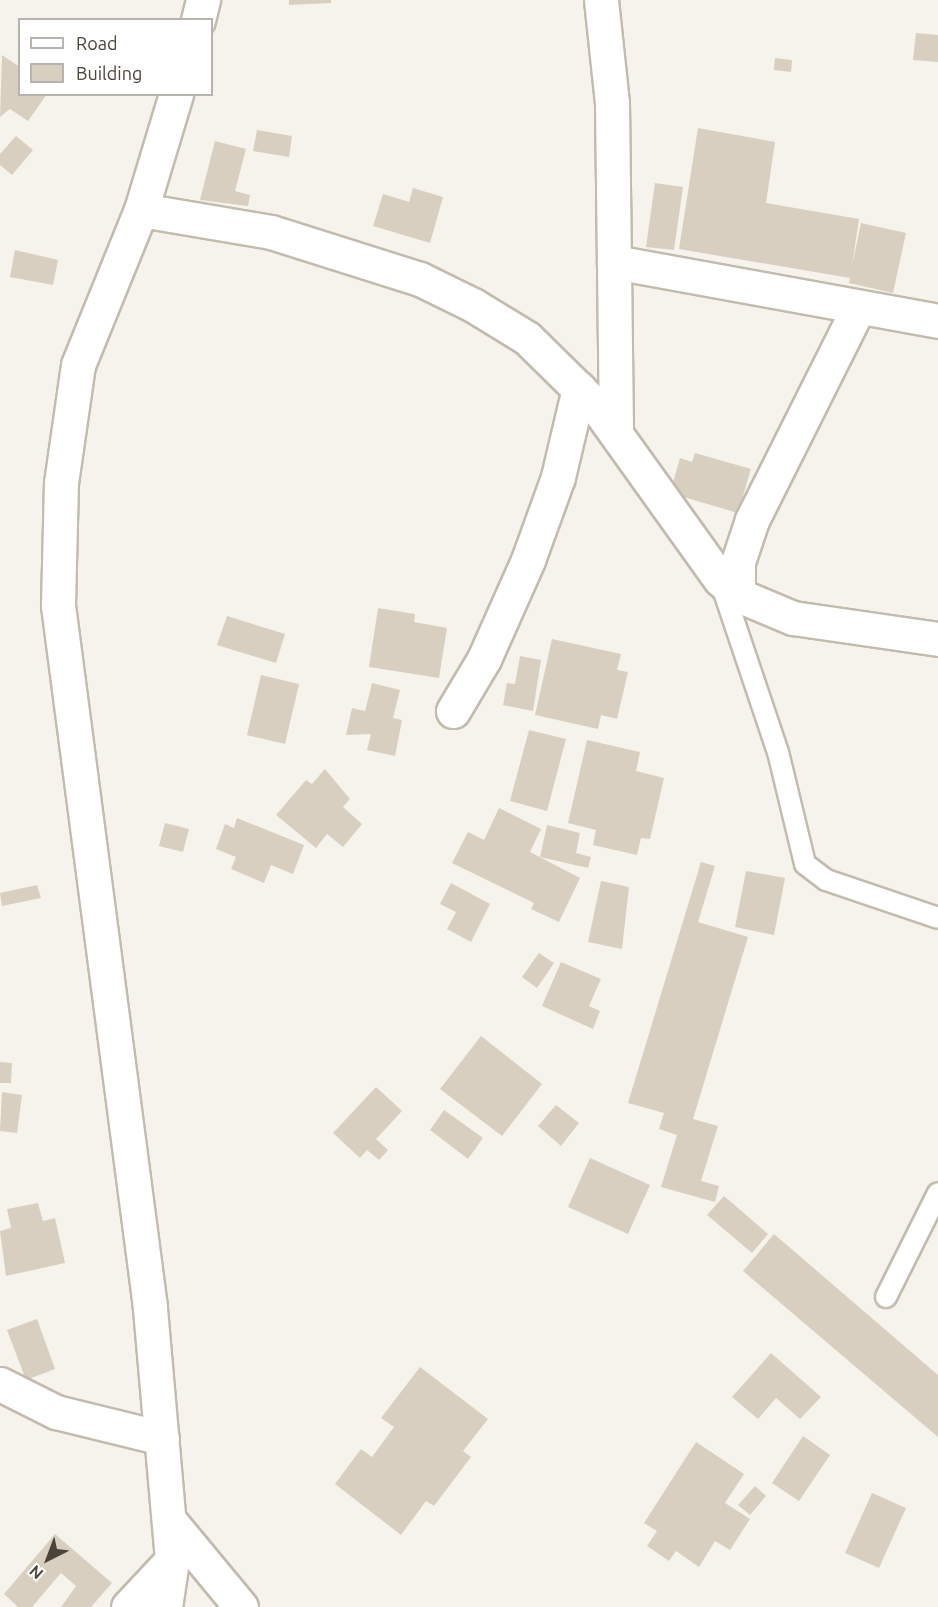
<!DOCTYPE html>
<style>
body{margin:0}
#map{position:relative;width:938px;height:1607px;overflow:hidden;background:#f6f3ec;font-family:Ubuntu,sans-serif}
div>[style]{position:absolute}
.building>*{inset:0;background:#d8cfc1}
.roads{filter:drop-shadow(2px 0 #c2bbae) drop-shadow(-2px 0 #c2bbae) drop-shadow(0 2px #c2bbae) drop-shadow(0 -2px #c2bbae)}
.service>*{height:20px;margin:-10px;padding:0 10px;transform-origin:10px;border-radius:10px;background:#fff}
.minor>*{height:33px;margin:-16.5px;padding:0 16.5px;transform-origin:16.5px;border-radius:16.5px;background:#fff}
span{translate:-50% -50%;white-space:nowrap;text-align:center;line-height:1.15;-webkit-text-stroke:4.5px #fff;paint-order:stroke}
.legend{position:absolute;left:18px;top:18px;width:195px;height:78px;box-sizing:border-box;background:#fff;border:2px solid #b7b4b0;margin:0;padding:8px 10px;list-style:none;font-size:18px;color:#4b4439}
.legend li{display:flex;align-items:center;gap:12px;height:30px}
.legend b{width:30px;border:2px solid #b7b4b0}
.north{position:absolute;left:18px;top:1529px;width:60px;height:60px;-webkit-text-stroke:4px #fff;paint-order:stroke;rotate:222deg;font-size:16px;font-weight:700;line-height:24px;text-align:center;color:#4b4439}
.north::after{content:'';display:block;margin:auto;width:21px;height:27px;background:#4b4439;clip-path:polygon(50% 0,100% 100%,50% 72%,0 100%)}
</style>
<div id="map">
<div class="building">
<i style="clip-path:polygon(289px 0,331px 0,331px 3px,289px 5px)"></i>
<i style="clip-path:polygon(916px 33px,938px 35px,938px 62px,913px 60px)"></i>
<i style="clip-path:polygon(2px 55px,20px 67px,20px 94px,47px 94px,28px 121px,10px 109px,0 117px)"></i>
<i style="clip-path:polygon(775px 58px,792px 60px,791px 72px,774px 70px)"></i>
<i style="clip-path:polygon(698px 128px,775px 142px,766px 203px,859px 219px,852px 266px,861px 223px,906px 233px,893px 293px,849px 283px,850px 278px,679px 249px)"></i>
<i style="clip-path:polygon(257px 130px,292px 136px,289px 157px,253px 151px)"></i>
<i style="clip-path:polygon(16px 136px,33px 150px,12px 175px,0 165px,0 154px)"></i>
<i style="clip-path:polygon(215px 141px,246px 149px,235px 191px,250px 195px,248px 206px,200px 200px)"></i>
<i style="clip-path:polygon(655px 183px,683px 187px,674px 250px,646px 247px)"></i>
<i style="clip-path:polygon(413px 188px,443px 197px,430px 243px,373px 226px,383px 194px,409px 202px)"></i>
<i style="clip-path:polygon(15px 250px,58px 260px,53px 285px,10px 277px)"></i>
<i style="clip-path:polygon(695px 453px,751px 469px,738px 513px,670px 493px,680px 458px,692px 462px)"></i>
<i style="clip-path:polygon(378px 608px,415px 614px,414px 622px,447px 628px,439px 678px,369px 667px)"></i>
<i style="clip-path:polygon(227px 616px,285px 634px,276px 663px,217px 645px)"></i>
<i style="clip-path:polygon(552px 639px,621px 654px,617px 670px,628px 672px,617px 719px,601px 715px,598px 729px,535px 715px)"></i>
<i style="clip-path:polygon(520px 656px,541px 660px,533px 711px,503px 705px,507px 683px,515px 684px)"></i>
<i style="clip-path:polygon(261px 675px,299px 684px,285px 744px,247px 735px)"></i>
<i style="clip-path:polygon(372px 683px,400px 690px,393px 718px,402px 720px,395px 756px,367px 750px,371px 734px,346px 735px,352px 708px,365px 711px)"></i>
<i style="clip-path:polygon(529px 730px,566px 739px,547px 811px,510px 801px)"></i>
<i style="clip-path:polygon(587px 740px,640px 752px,636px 771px,664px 778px,650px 839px,641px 838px,637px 855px,593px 845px,596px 830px,568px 823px)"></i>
<i style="clip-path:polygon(325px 769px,350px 799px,343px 807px,362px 824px,343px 847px,327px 834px,316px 848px,276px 815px,306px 780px,312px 784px)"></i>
<i style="clip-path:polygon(499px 808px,541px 829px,530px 852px,580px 878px,559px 922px,531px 909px,534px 903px,452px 863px,468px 832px,484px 840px)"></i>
<i style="clip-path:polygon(237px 818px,304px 845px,293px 874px,271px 865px,264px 883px,231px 869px,236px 857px,216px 849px,225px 824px,234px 828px)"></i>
<i style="clip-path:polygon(165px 823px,189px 829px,183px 852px,159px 846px)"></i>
<i style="clip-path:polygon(547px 825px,580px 833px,576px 853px,591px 857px,588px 868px,540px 857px)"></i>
<i style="clip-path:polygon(701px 862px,715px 866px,698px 922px,748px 937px,693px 1119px,718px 1126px,701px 1181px,719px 1186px,715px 1202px,661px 1187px,677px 1135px,659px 1129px,664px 1113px,628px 1103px)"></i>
<i style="clip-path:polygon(746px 871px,785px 878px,774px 935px,735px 927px)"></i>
<i style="clip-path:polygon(601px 881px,629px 887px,622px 949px,588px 942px)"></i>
<i style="clip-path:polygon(451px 883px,490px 904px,471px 942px,447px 929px,456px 912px,440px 904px)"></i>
<i style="clip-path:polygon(37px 885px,41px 898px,2px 906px,0 893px)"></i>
<i style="clip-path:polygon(539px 953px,554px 963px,537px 988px,522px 977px)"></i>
<i style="clip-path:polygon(561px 962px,601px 979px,589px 1006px,600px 1011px,593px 1029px,542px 1006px)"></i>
<i style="clip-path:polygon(481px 1036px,542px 1084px,502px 1136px,440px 1089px)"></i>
<i style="clip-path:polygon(0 1062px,12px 1063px,11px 1083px,0 1083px)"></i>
<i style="clip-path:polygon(376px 1087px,402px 1111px,376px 1139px,388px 1150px,379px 1160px,367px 1150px,360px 1158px,333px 1133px)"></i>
<i style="clip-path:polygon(2px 1092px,22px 1095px,17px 1133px,0 1131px)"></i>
<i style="clip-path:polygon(556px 1105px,579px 1123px,561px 1146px,538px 1126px)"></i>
<i style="clip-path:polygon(444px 1110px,483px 1138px,468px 1159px,430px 1130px)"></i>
<i style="clip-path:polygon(590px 1158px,650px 1185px,628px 1234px,568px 1207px)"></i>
<i style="clip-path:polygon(724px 1196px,768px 1234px,752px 1253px,707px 1215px)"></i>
<i style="clip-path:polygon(38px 1203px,43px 1221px,55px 1218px,65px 1263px,6px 1276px,0 1231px,11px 1228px,7px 1209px)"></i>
<i style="clip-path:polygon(774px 1234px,938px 1375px,938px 1437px,743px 1271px)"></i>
<i style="clip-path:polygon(37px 1319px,55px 1369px,26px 1380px,7px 1330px)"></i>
<i style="clip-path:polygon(771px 1353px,821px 1397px,800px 1419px,776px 1398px,758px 1419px,732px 1397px)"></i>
<i style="clip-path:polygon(420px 1367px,488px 1419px,463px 1451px,471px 1457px,434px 1506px,426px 1501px,401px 1535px,335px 1484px,361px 1449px,372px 1457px,394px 1427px,381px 1418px)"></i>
<i style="clip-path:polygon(803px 1436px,830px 1455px,799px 1501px,772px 1483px)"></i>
<i style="clip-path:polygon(696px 1442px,744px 1474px,725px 1503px,750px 1519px,730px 1550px,715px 1541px,699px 1567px,676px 1551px,669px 1561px,647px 1546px,657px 1531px,644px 1523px)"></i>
<i style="clip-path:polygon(755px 1486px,766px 1496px,750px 1515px,738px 1505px)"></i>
<i style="clip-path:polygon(872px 1493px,906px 1508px,879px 1568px,845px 1553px)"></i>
<i style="clip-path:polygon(55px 1534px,112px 1583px,91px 1607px,61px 1607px,76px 1586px,61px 1573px,32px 1607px,18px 1607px,4px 1594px)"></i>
</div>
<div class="roads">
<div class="service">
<i style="left:721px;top:583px;width:178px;rotate:71.4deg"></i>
<i style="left:778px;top:752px;width:115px;rotate:76.4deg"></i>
<i style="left:805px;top:864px;width:26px;rotate:37deg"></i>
<i style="left:826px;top:880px;width:118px;rotate:18.7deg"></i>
<i style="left:886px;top:1297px;width:116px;rotate:-63.4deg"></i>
</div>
<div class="minor">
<i style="left:601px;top:0;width:104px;rotate:83.9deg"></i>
<i style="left:612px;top:103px;width:330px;rotate:89.3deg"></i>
<i style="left:198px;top:20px;width:21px;rotate:-76deg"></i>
<i style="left:141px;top:210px;width:132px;rotate:9.6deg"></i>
<i style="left:271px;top:232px;width:156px;rotate:17.5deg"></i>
<i style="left:420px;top:279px;width:59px;rotate:26.1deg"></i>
<i style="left:473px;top:305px;width:63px;rotate:31.4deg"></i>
<i style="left:527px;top:338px;width:97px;rotate:44.6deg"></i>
<i style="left:596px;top:406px;width:213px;rotate:54.4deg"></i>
<i style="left:720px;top:579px;width:24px;rotate:42deg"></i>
<i style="left:738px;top:595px;width:60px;rotate:22.7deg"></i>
<i style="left:793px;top:618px;width:147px;rotate:8.2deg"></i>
<i style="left:614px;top:262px;width:329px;rotate:10.3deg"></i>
<i style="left:738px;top:595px;width:33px;rotate:-90deg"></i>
<i style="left:738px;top:562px;width:44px;rotate:-71.6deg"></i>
<i style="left:752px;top:520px;width:237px;rotate:-63.4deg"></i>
<i style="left:453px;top:711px;width:61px;rotate:-59.2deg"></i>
<i style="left:484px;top:659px;width:108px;rotate:-66deg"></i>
<i style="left:528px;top:560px;width:88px;rotate:-70.1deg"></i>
<i style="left:558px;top:477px;width:91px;rotate:-76.7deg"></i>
<i style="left:0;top:1384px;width:63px;rotate:26.6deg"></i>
<i style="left:56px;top:1412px;width:109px;rotate:13.8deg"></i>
<i style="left:169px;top:1520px;width:113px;rotate:50.4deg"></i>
<i style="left:128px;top:1607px;width:64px;rotate:-46.9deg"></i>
<i style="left:165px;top:1607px;width:48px;rotate:-81.5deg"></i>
<i style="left:172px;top:1560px;width:254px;rotate:-95deg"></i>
<i style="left:150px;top:1307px;width:708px;rotate:-97.47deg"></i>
<i style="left:58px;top:605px;width:122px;rotate:-88.6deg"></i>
<i style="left:61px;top:483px;width:119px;rotate:-81.8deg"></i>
<i style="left:78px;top:365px;width:167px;rotate:-67.9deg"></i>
<i style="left:141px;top:210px;width:121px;rotate:-73.2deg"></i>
</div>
</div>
<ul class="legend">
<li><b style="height:8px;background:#fff"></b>Road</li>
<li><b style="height:16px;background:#d8cfc1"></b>Building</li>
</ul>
<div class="north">N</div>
</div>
